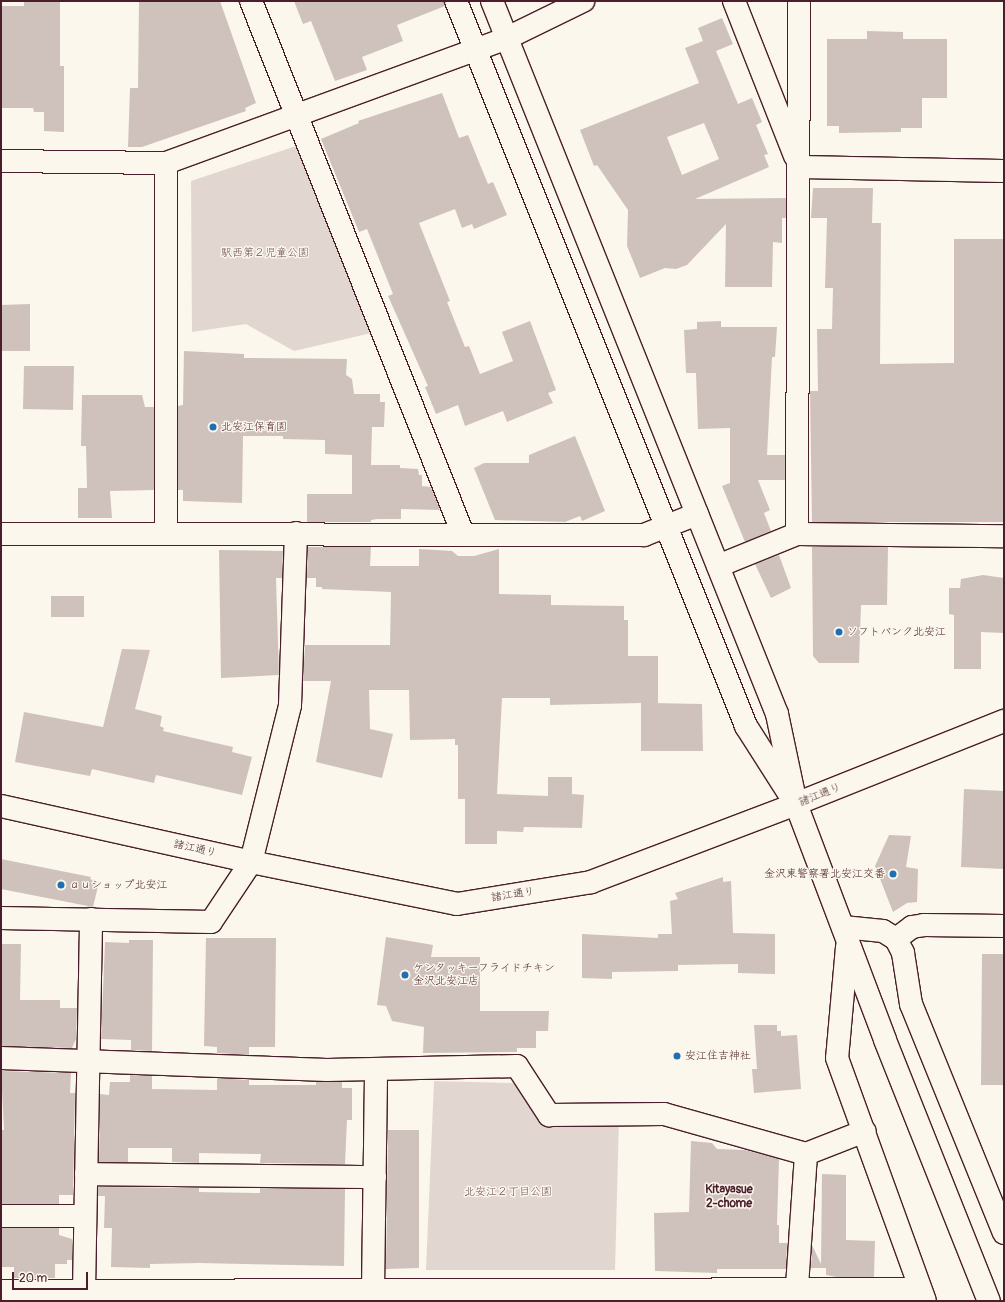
<!DOCTYPE html>
<meta charset="utf-8">
<style>
body{margin:0}
#map{position:relative;width:1005px;height:1302px;overflow:hidden;background:#fbf7ec;font-family:Pangolin,"Klee One",sans-serif}
div>[style]{position:absolute}
.green>*{inset:0;background:#e2d7d0}
.building>*{inset:0;background:#cfc2bc}
.roads{filter:drop-shadow(1px 0 #4a1f2b) drop-shadow(-1px 0 #4a1f2b) drop-shadow(0 1px #4a1f2b) drop-shadow(0 -1px #4a1f2b)}
.minor>*{height:22px;margin:-11px;padding:0 11px;transform-origin:11px;border-radius:11px;background:#fbf7ec}
.dots>*{width:11px;height:11px;translate:-50% -50%;box-sizing:border-box;border:2px solid #fbf7ec;border-radius:50%}
span{translate:-50% -50%;white-space:nowrap;text-align:center;line-height:1.15;-webkit-text-stroke:3px #fbf7ec;paint-order:stroke}
.park-label{font-size:11px;color:#704d54}
.poi-label{font-size:11px;color:#4a1f2b}
.left{translate:0 -50%;text-align:left}
.right{translate:-100% -50%;text-align:right}
.street-label{font-size:11px;color:#4a1f2b}
.neighbourhood-label{font-size:12px;color:#4a1f2b;font-weight:700}
.frame{position:absolute;inset:0;border:2px solid #4a1f2b;pointer-events:none}
.scale{position:absolute;left:12px;top:1272px;width:76px;height:18px;box-sizing:border-box;border:2px solid #4a1f2b;border-top:0;padding-left:5px;font-size:12px;line-height:14px;white-space:nowrap;color:#4a1f2b;-webkit-text-stroke:3px #fbf7ec;paint-order:stroke}
</style>
<div id="map">
<div class="green">
<i style="clip-path:polygon(299px 145px,376px 332px,294px 351px,246px 324px,192px 332px,191px 181px)"></i>
<i style="clip-path:polygon(434px 1081px,513px 1083px,547px 1124px,619px 1119px,615px 1270px,426px 1270px)"></i>
</div>
<div class="building">
<i style="clip-path:polygon(24px 1px,60px 1px,60px 66px,64px 66px,64px 132px,44px 131px,44px 112px,34px 112px,33px 108px,1px 108px,1px 6px,24px 6px)"></i>
<i style="clip-path:polygon(139px 1px,220px 1px,256px 103px,245px 108px,246px 111px,142px 147px,128px 147px,130px 88px,138px 88px)"></i>
<i style="clip-path:polygon(294px 1px,444px 1px,445px 6px,397px 25px,403px 41px,362px 57px,367px 70px,335px 81px,311px 21px,303px 24px)"></i>
<i style="clip-path:polygon(evenodd,722px 18px,733px 44px,716px 51px,738px 104px,752px 98px,762px 122px,756px 125px,768px 154px,764px 155px,769px 167px,695px 199px,786px 198px,786px 218px,782px 218px,782px 243px,773px 242px,772px 287px,725px 287px,726px 224px,687px 265px,676px 269px,665px 268px,640px 278px,627px 246px,628px 210px,597px 165px,594px 166px,580px 130px,699px 83px,685px 48px,703px 41px,698px 28px,722px 18px,704px 123px,719px 159px,682px 175px,667px 137px,704px 123px)"></i>
<i style="clip-path:polygon(867px 31px,903px 32px,903px 39px,947px 39px,947px 98px,922px 98px,922px 128px,901px 128px,901px 132px,839px 133px,839px 126px,827px 126px,827px 39px,867px 39px)"></i>
<i style="clip-path:polygon(442px 93px,459px 138px,468px 135px,488px 184px,493px 182px,507px 215px,474px 229px,472px 224px,462px 228px,455px 209px,419px 223px,450px 301px,447px 302px,465px 347px,469px 346px,480px 374px,513px 361px,502px 332px,530px 321px,556px 390px,548px 393px,553px 403px,507px 422px,503px 411px,465px 426px,458px 405px,436px 414px,425px 387px,428px 386px,388px 296px,393px 294px,367px 229px,359px 232px,321px 139px,359px 123px,358px 121px)"></i>
<i style="clip-path:polygon(813px 188px,873px 188px,872px 223px,881px 223px,880px 364px,954px 363px,954px 239px,1004px 239px,1004px 522px,812px 522px,810px 391px,818px 391px,817px 329px,832px 329px,833px 288px,825px 288px,827px 218px,811px 218px)"></i>
<i style="clip-path:polygon(30px 304px,30px 351px,1px 351px,1px 305px)"></i>
<i style="clip-path:polygon(721px 321px,721px 327px,777px 327px,775px 357px,772px 357px,767px 455px,785px 455px,785px 480px,758px 480px,770px 510px,764px 513px,771px 531px,745px 542px,722px 486px,730px 483px,730px 428px,698px 429px,696px 373px,686px 373px,684px 330px,697px 329px,697px 322px)"></i>
<i style="clip-path:polygon(184px 351px,244px 354px,244px 358px,347px 359px,346px 375px,352px 379px,354px 394px,380px 394px,380px 402px,385px 402px,384px 427px,372px 427px,371px 465px,400px 465px,400px 468px,418px 469px,419px 475px,422px 475px,422px 486px,431px 487px,440px 510px,401px 509px,401px 519px,377px 519px,371px 520px,371px 522px,307px 522px,307px 494px,352px 494px,352px 455px,325px 454px,325px 440px,283px 439px,283px 436px,243px 436px,242px 503px,183px 501px,183px 490px,178px 490px,178px 406px,183px 405px)"></i>
<i style="clip-path:polygon(24px 366px,74px 366px,73px 410px,23px 409px)"></i>
<i style="clip-path:polygon(82px 395px,142px 395px,145px 407px,154px 407px,154px 490px,110px 491px,112px 518px,78px 518px,78px 488px,87px 488px,86px 446px,81px 446px)"></i>
<i style="clip-path:polygon(575px 436px,605px 511px,582px 521px,580px 516px,565px 522px,495px 520px,474px 468px,484px 463px,529px 463px,529px 455px)"></i>
<i style="clip-path:polygon(308px 547px,371px 547px,370px 566px,419px 566px,419px 549px,452px 551px,458px 556px,474px 556px,499px 549px,499px 594px,551px 595px,551px 605px,624px 606px,624px 620px,628px 620px,628px 656px,658px 656px,658px 703px,652px 703px,702px 704px,703px 751px,641px 751px,641px 703px,550px 705px,550px 698px,502px 698px,497px 794px,548px 796px,548px 777px,572px 777px,572px 794px,584px 795px,582px 828px,524px 827px,523px 832px,497px 831px,497px 844px,465px 844px,465px 799px,458px 799px,458px 745px,455px 745px,455px 739px,410px 740px,409px 690px,369px 690px,370px 729px,393px 734px,382px 778px,316px 762px,331px 681px,303px 681px,305px 645px,390px 645px,391px 592px,322px 589px,322px 587px,316px 587px,316px 578px,307px 578px)"></i>
<i style="clip-path:polygon(812px 547px,888px 547px,887px 605px,861px 605px,859px 663px,819px 663px,813px 656px)"></i>
<i style="clip-path:polygon(219px 550px,283px 551px,282px 578px,276px 578px,279px 675px,221px 678px)"></i>
<i style="clip-path:polygon(779px 555px,791px 588px,771px 598px,755px 564px)"></i>
<i style="clip-path:polygon(983px 575px,1004px 578px,1004px 633px,981px 632px,981px 669px,954px 669px,954px 615px,949px 614px,949px 588px,960px 588px,961px 579px)"></i>
<i style="clip-path:polygon(51px 596px,84px 596px,84px 617px,51px 617px)"></i>
<i style="clip-path:polygon(122px 649px,150px 650px,135px 709px,162px 716px,160px 726px,164px 728px,163px 731px,233px 747px,232px 752px,252px 757px,242px 795px,156px 775px,154px 783px,92px 769px,90px 776px,15px 762px,24px 712px,103px 727px)"></i>
<i style="clip-path:polygon(964px 789px,1004px 791px,1004px 869px,961px 867px)"></i>
<i style="clip-path:polygon(889px 835px,911px 836px,906px 867px,918px 869px,917px 902px,907px 903px,893px 912px,875px 866px)"></i>
<i style="clip-path:polygon(1px 859px,91px 877px,90px 879px,99px 882px,93px 907px,1px 889px)"></i>
<i style="clip-path:polygon(723px 877px,723px 882px,731px 881px,733px 933px,775px 934px,775px 974px,738px 973px,738px 964px,678px 965px,678px 971px,612px 972px,612px 979px,582px 978px,582px 934px,658px 938px,658px 934px,672px 934px,670px 901px,678px 899px,675px 893px)"></i>
<i style="clip-path:polygon(386px 937px,433px 945px,431px 957px,480px 957px,480px 1011px,549px 1011px,548px 1031px,536px 1031px,536px 1048px,517px 1048px,517px 1052px,423px 1053px,424px 1027px,392px 1021px,386px 1006px,377px 1005px)"></i>
<i style="clip-path:polygon(206px 938px,276px 938px,275px 1047px,249px 1047px,249px 1055px,217px 1053px,217px 1047px,204px 1046px)"></i>
<i style="clip-path:polygon(129px 940px,153px 940px,152px 1051px,131px 1050px,131px 1040px,101px 1039px,105px 942px,129px 943px)"></i>
<i style="clip-path:polygon(1px 944px,21px 944px,20px 1000px,60px 1000px,60px 1008px,77px 1008px,76px 1039px,72px 1048px,1px 1046px)"></i>
<i style="clip-path:polygon(982px 954px,1004px 954px,1004px 1085px,981px 1085px)"></i>
<i style="clip-path:polygon(754px 1025px,777px 1025px,777px 1031px,781px 1031px,781px 1036px,797px 1035px,801px 1089px,754px 1093px,752px 1069px,757px 1069px)"></i>
<i style="clip-path:polygon(1px 1071px,71px 1073px,70px 1093px,75px 1093px,73px 1195px,59px 1195px,59px 1204px,1px 1204px,1px 1130px,4px 1130px)"></i>
<i style="clip-path:polygon(130px 1075px,152px 1076px,152px 1089px,217px 1090px,217px 1078px,249px 1080px,249px 1085px,316px 1085px,316px 1082px,342px 1082px,342px 1088px,352px 1088px,352px 1120px,347px 1120px,345px 1164px,260px 1163px,261px 1154px,199px 1153px,199px 1163px,172px 1162px,172px 1148px,128px 1148px,128px 1162px,99px 1162px,100px 1094px,109px 1095px,110px 1082px,130px 1082px)"></i>
<i style="clip-path:polygon(388px 1130px,419px 1130px,419px 1268px,386px 1269px)"></i>
<i style="clip-path:polygon(691px 1141px,712px 1143px,717px 1149px,745px 1150px,779px 1159px,777px 1225px,779px 1225px,779px 1243px,787px 1243px,786px 1269px,717px 1269px,717px 1273px,655px 1271px,654px 1213px,689px 1212px)"></i>
<i style="clip-path:polygon(822px 1174px,846px 1175px,846px 1240px,875px 1241px,874px 1277px,837px 1277px,826px 1275px,826px 1268px,811px 1268px,812px 1245px,821px 1264px)"></i>
<i style="clip-path:polygon(98px 1187px,199px 1188px,199px 1192px,260px 1193px,260px 1188px,345px 1189px,344px 1266px,200px 1263px,150px 1264px,150px 1268px,111px 1267px,112px 1228px,104px 1228px,105px 1196px,98px 1196px)"></i>
<i style="clip-path:polygon(1px 1228px,59px 1228px,59px 1235px,72px 1239px,72px 1260px,67px 1260px,67px 1264px,55px 1264px,55px 1278px,14px 1278px,14px 1267px,1px 1267px)"></i>
</div>
<div class="roads">
<div class="minor">
<i style="left:251px;top:1px;width:574px;rotate:68.31deg"></i>
<i style="left:456px;top:1px;width:781px;rotate:68.2deg"></i>
<i style="left:746px;top:726px;width:78px;rotate:57.5deg"></i>
<i style="left:492px;top:1px;width:768px;rotate:68.21deg"></i>
<i style="left:777px;top:714px;width:92px;rotate:78.1deg"></i>
<i style="left:796px;top:804px;width:252px;rotate:69.3deg"></i>
<i style="left:885px;top:1040px;width:281px;rotate:68.3deg"></i>
<i style="left:734px;top:1px;width:167px;rotate:68.5deg"></i>
<i style="left:1px;top:161px;width:165px;rotate:0.7deg"></i>
<i style="left:166px;top:163px;width:363px;rotate:-20.1deg"></i>
<i style="left:507px;top:38px;width:85px;rotate:-26deg"></i>
<i style="left:166px;top:163px;width:371px;rotate:90deg"></i>
<i style="left:799px;top:167px;width:205px;rotate:1.1deg"></i>
<i style="left:1px;top:534px;width:643px;rotate:0.09deg"></i>
<i style="left:644px;top:535px;width:57px;rotate:-21.6deg"></i>
<i style="left:797px;top:534px;width:533px;rotate:-89.79deg"></i>
<i style="left:718px;top:566px;width:85px;rotate:-22.1deg"></i>
<i style="left:797px;top:534px;width:207px;rotate:0.6deg"></i>
<i style="left:1px;top:806px;width:256px;rotate:12.6deg"></i>
<i style="left:251px;top:862px;width:210px;rotate:11.5deg"></i>
<i style="left:457px;top:904px;width:136px;rotate:-9.3deg"></i>
<i style="left:591px;top:882px;width:219px;rotate:-20.8deg"></i>
<i style="left:796px;top:804px;width:224px;rotate:-21.8deg"></i>
<i style="left:1px;top:918px;width:210px;rotate:1.1deg"></i>
<i style="left:211px;top:922px;width:72px;rotate:-56.3deg"></i>
<i style="left:251px;top:862px;width:162px;rotate:-76deg"></i>
<i style="left:290px;top:705px;width:172px;rotate:-88deg"></i>
<i style="left:843px;top:927px;width:40px;rotate:5.7deg"></i>
<i style="left:883px;top:931px;width:15px;rotate:32deg"></i>
<i style="left:896px;top:939px;width:16px;rotate:63deg"></i>
<i style="left:903px;top:953px;width:52px;rotate:81.1deg"></i>
<i style="left:911px;top:1004px;width:247px;rotate:67.9deg"></i>
<i style="left:896px;top:939px;width:20px;rotate:-37deg"></i>
<i style="left:912px;top:927px;width:12px;rotate:-9deg"></i>
<i style="left:924px;top:925px;width:80px;rotate:0.7deg"></i>
<i style="left:847px;top:947px;width:111px;rotate:95.1deg"></i>
<i style="left:837px;top:1058px;width:258px;rotate:70.1deg"></i>
<i style="left:1px;top:1058px;width:326px;rotate:2.1deg"></i>
<i style="left:327px;top:1070px;width:190px;rotate:-1.2deg"></i>
<i style="left:517px;top:1066px;width:59px;rotate:56.9deg"></i>
<i style="left:549px;top:1115px;width:115px;rotate:-0.5deg"></i>
<i style="left:664px;top:1114px;width:148px;rotate:15.7deg"></i>
<i style="left:806px;top:1154px;width:63px;rotate:-21.3deg"></i>
<i style="left:86px;top:1174px;width:289px;rotate:0.6deg"></i>
<i style="left:1px;top:1216px;width:84px"></i>
<i style="left:84px;top:1290px;width:371px;rotate:-88.9deg"></i>
<i style="left:373px;top:1290px;width:221px;rotate:-89.2deg"></i>
<i style="left:1px;top:1291px;width:919px;rotate:-0.12deg"></i>
<i style="left:796px;top:1301px;width:147px;rotate:-86.1deg"></i>
</div>
</div>
<div class="dots">
<i style="left:213px;top:427px;background:#1f6fb2"></i>
<i style="left:839px;top:632px;background:#1f6fb2"></i>
<i style="left:893px;top:874px;background:#1f6fb2"></i>
<i style="left:61px;top:885px;background:#1f6fb2"></i>
<i style="left:405px;top:975px;background:#1f6fb2"></i>
<i style="left:677px;top:1056px;background:#1f6fb2"></i>
</div>
<div class="park-label">
<span style="left:265px;top:253px">駅西第２児童公園</span>
<span style="left:508px;top:1192px">北安江２丁目公園</span>
</div>
<div class="poi-label">
<span class="left" style="left:221px;top:427px">北安江保育園</span>
<span class="left" style="left:847px;top:632px">ソフトバンク北安江</span>
<span class="right" style="left:885px;top:874px">金沢東警察署北安江交番</span>
<span class="left" style="left:69px;top:885px">ａｕショップ北安江</span>
<span class="left" style="left:413px;top:975px">ケンタッキーフライドチキン<br>金沢北安江店</span>
<span class="left" style="left:685px;top:1056px">安江住吉神社</span>
</div>
<div class="street-label">
<span style="left:820px;top:795px;rotate:-22deg">諸江通り</span>
<span style="left:195px;top:849px;rotate:13deg">諸江通り</span>
<span style="left:513px;top:895px;rotate:-9deg">諸江通り</span>
</div>
<div class="neighbourhood-label">
<span style="left:729px;top:1197px">Kitayasue<br>2-chome</span>
</div>
<div class="frame"></div>
<div class="scale">20 m</div>
</div>
